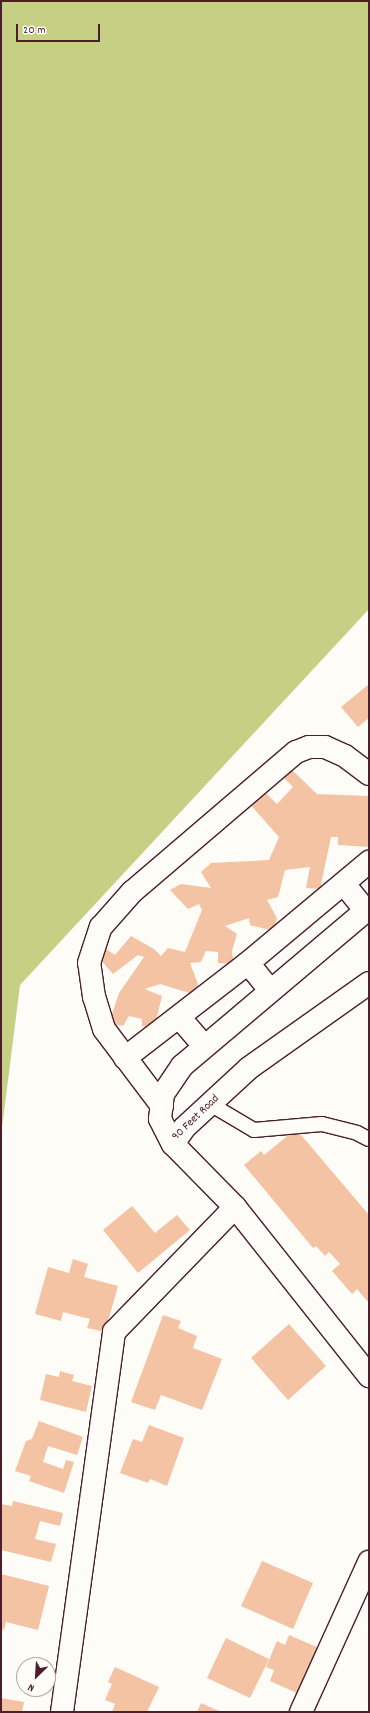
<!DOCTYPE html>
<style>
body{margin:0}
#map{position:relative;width:370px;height:1713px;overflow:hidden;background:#fdfcf7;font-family:Dekko,sans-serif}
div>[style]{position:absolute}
.green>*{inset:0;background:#c6d084}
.building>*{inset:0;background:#f3c3a3}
.roads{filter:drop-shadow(1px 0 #4a1f2b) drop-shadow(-1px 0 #4a1f2b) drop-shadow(0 1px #4a1f2b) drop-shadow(0 -1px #4a1f2b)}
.lane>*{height:14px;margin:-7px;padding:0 7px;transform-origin:7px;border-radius:7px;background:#fdfcf7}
.street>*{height:22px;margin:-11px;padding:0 11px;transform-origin:11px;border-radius:11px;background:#fdfcf7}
.secondary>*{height:22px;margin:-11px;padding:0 11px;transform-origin:11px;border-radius:11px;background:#fdfcf7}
span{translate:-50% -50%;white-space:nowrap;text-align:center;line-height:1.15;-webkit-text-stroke:3px #fdfcf7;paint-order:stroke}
.street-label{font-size:12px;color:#4a1f2b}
.frame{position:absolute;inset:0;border:2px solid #4a1f2b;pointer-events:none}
.north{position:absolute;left:16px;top:1657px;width:40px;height:40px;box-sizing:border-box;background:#fdfcf7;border:1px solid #b5a4a5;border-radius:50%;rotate:205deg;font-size:11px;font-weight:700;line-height:16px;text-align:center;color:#4a1f2b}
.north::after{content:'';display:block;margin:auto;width:14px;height:18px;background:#4a1f2b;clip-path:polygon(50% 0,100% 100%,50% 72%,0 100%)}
.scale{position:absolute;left:16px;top:24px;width:84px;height:18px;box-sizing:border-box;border:2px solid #4a1f2b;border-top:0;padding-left:5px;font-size:12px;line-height:14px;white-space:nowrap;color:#4a1f2b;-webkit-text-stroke:3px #fdfcf7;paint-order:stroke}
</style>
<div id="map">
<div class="green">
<i style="clip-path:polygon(1px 1px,369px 1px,369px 609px,20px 985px,1px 1136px)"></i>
</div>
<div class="building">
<i style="clip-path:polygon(369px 684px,369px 718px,358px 727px,341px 707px)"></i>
<i style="clip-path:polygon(290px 768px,317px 794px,369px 796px,369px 847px,338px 845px,338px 837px,331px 837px,320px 889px,306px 888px,310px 867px,285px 870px,278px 897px,267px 900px,277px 918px,274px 931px,250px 925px,249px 918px,225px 926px,237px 934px,232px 951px,234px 964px,218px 963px,218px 952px,206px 951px,201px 962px,190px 963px,198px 984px,196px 995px,160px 984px,145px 989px,162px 996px,154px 1029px,142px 1026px,142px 1019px,129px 1016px,123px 1026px,109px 1023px,119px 993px,144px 957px,138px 955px,113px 974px,98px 957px,106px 949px,115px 955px,131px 936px,154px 949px,161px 956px,168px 948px,185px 952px,202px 910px,199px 904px,188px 909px,170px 890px,181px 884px,211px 888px,201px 872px,211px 863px,269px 860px,279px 837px,249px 803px,262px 789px,277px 804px,293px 787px,282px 776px)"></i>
<i style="clip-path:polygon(296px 1129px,369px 1215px,369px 1303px,357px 1289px,352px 1294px,332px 1271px,340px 1264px,329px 1252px,325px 1256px,316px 1246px,313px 1248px,244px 1165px,261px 1151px,264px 1155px)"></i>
<i style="clip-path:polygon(132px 1206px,155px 1233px,177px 1215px,190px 1230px,138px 1273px,103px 1230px)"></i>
<i style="clip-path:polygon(73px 1259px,88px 1264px,84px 1277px,118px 1286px,105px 1332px,87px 1328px,90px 1319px,63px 1312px,61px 1321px,35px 1314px,48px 1267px,69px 1273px)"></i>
<i style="clip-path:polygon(163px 1315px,181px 1321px,178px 1328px,197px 1336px,193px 1348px,222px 1359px,202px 1410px,161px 1395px,155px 1410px,131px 1402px)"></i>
<i style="clip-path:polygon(289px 1324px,326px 1366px,288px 1400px,251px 1358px)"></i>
<i style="clip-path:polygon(60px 1371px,74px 1375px,72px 1381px,92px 1386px,86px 1412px,40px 1400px,46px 1374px,59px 1377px)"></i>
<i style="clip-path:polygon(39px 1421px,83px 1437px,77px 1455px,48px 1446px,43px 1462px,63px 1469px,66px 1460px,74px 1462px,64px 1493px,29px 1481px,31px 1476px,15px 1471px,26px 1441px,32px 1439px)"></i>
<i style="clip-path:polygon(149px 1425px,184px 1438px,167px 1486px,150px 1479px,148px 1483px,120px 1473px,133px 1439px,142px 1442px)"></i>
<i style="clip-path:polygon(13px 1501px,63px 1513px,60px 1526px,40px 1521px,35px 1539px,56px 1544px,51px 1562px,1px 1550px,1px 1504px,12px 1506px)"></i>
<i style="clip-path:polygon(262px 1561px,313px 1583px,293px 1629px,241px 1606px)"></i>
<i style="clip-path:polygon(1px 1574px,49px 1586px,38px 1630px,6px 1622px,4px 1630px,1px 1629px)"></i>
<i style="clip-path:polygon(289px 1635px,326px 1651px,306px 1697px,270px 1681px,274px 1670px,266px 1667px,277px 1641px,285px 1645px)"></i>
<i style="clip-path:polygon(226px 1638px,269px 1659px,250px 1698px,207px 1678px)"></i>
<i style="clip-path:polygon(115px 1667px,159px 1687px,147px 1712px,112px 1712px,115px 1704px,105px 1700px,112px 1684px,108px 1682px)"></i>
<i style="clip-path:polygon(1px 1698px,24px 1702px,22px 1712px,1px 1712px)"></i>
<i style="clip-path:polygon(201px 1703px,221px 1712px,197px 1712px)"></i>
</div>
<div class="roads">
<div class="lane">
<i style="left:210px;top:1104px;width:51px;rotate:30.6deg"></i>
<i style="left:254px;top:1130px;width:68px;rotate:-5deg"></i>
<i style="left:322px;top:1124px;width:36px;rotate:14deg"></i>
<i style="left:357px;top:1133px;width:13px;rotate:27deg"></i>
</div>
<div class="street">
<i style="left:344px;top:884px;width:33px;rotate:51deg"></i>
<i style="left:248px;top:963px;width:35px;rotate:51deg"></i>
<i style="left:179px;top:1017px;width:38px;rotate:49deg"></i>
<i style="left:125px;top:1058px;width:155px;rotate:-37.7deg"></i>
<i style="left:248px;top:963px;width:158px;rotate:-39.9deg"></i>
<i style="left:162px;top:1106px;width:96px;rotate:-127deg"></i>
<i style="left:104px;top:1029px;width:34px;rotate:-107deg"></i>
<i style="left:94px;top:997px;width:34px;rotate:-98deg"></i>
<i style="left:89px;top:963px;width:38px;rotate:-72deg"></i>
<i style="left:101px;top:927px;width:47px;rotate:-48.5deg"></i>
<i style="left:132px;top:892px;width:216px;rotate:-40.5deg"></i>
<i style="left:296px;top:752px;width:14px;rotate:-21deg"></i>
<i style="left:309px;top:747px;width:16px"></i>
<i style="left:325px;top:747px;width:22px;rotate:24deg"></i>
<i style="left:345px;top:756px;width:30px;rotate:37deg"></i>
<i style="left:62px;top:1712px;width:384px;rotate:-82.2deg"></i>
<i style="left:114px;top:1332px;width:174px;rotate:-45.9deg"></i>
<i style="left:301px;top:1712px;width:165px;rotate:-65.6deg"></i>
</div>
<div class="secondary">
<i style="left:369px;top:908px;width:245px;rotate:139.8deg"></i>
<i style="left:182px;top:1066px;width:34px;rotate:124deg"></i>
<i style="left:163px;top:1094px;width:25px;rotate:97deg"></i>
<i style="left:160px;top:1119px;width:28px;rotate:63deg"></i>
<i style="left:173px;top:1144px;width:88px;rotate:45.5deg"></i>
<i style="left:235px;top:1207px;width:216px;rotate:51.6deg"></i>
<i style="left:173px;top:1144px;width:19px;rotate:-55deg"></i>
<i style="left:184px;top:1128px;width:88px;rotate:-42.7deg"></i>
<i style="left:249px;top:1068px;width:147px;rotate:-35.3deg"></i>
</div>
</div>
<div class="street-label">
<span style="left:196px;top:1118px;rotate:-44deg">90 Feet Road</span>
</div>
<div class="frame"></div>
<div class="north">N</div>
<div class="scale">20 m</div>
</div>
